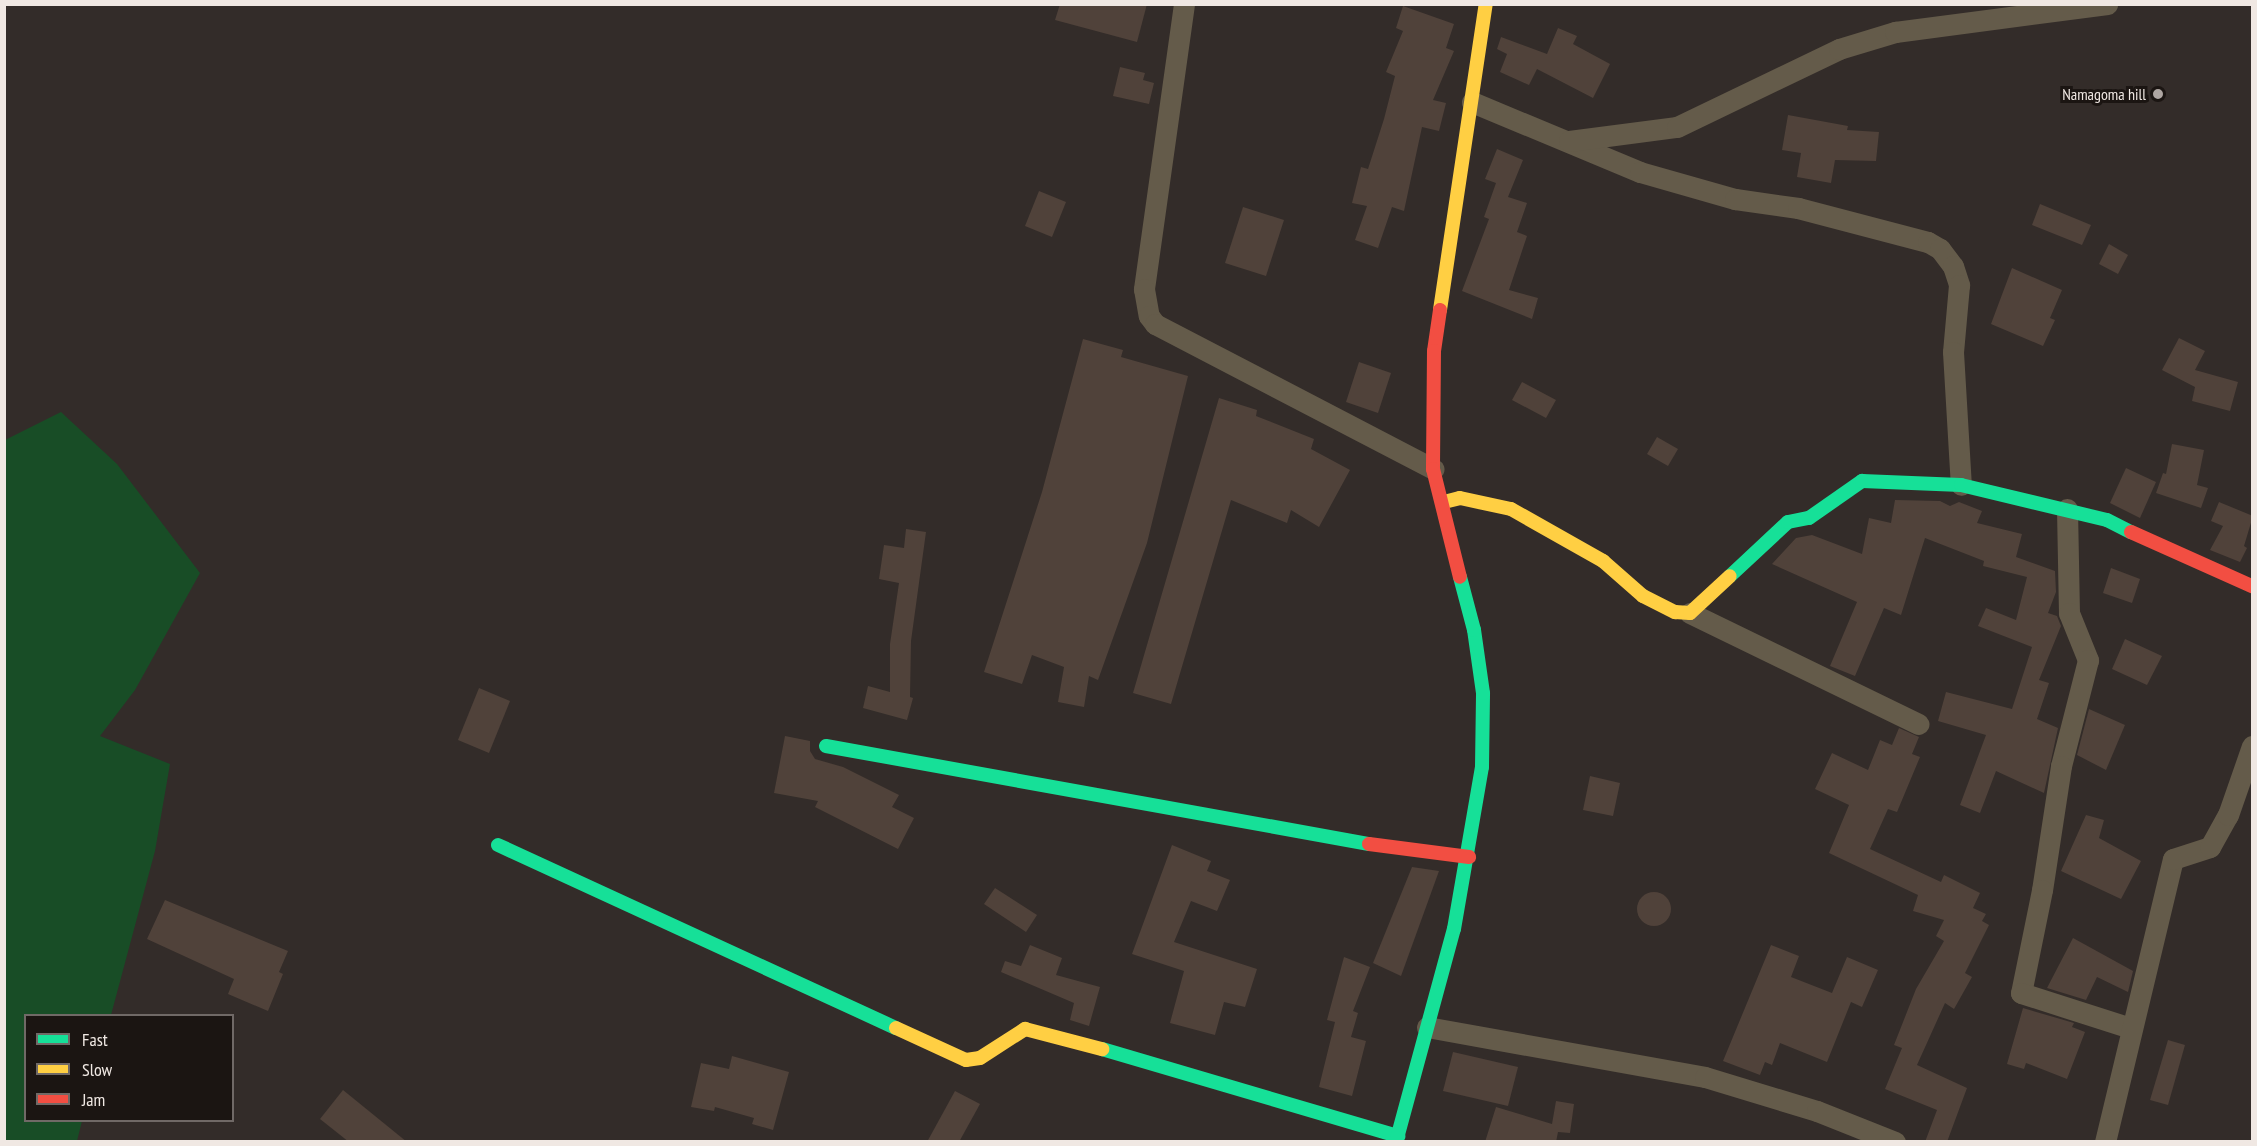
<!DOCTYPE html>
<style>
body{margin:0}
#map{position:relative;width:2257px;height:1146px;overflow:hidden;background:#332c29;font-family:"PT Sans Narrow",sans-serif}
div>[style]{position:absolute}
.green>*{inset:0;background:#184d26}
.building>*{inset:0;background:#50423a}
.round{border-radius:50%}
.street>*{height:21px;margin:-10.5px;padding:0 10.5px;transform-origin:10.5px;border-radius:10.5px;background:#645b4a}
.fast>*{height:14px;margin:-7px;padding:0 7px;transform-origin:7px;border-radius:7px;background:#16e098}
.slow>*{height:14px;margin:-7px;padding:0 7px;transform-origin:7px;border-radius:7px;background:#ffcf43}
.jam>*{height:14px;margin:-7px;padding:0 7px;transform-origin:7px;border-radius:7px;background:#f24e42}
.dots>*{width:16px;height:16px;translate:-50% -50%;box-sizing:border-box;border:3px solid #1b1512;border-radius:50%}
span{translate:-50% -50%;white-space:nowrap;text-align:center;line-height:1.15;-webkit-text-stroke:6px #1b1512;paint-order:stroke}
.poi-label{font-size:16px;color:#f0e8e3}
.right{translate:-100% -50%;text-align:right}
.frame{position:absolute;inset:0;border:6px solid #f0e8e3;pointer-events:none}
.legend{position:absolute;left:24px;top:1014px;width:210px;height:108px;box-sizing:border-box;background:#1b1512;border:2px solid #706966;margin:0;padding:8px 10px;list-style:none;font-size:18px;color:#f0e8e3}
.legend li{display:flex;align-items:center;gap:12px;height:30px}
.legend b{width:30px;border:2px solid #706966}
</style>
<div id="map">
<div class="green">
<i style="clip-path:polygon(61px 412px,117px 464px,200px 573px,135px 690px,100px 736px,170px 764px,155px 851px,111px 1015px,26px 1016px,26px 1120px,82px 1121px,77px 1141px,5px 1141px,5px 440px)"></i>
</div>
<div class="building">
<i style="clip-path:polygon(1060px 4px,1147px 4px,1137px 42px,1055px 20px)"></i>
<i style="clip-path:polygon(1403px 6px,1454px 24px,1446px 48px,1454px 51px,1433px 100px,1446px 103px,1439px 131px,1422px 127px,1404px 211px,1392px 207px,1378px 248px,1355px 240px,1367px 206px,1352px 203px,1361px 167px,1368px 169px,1384px 119px,1395px 76px,1386px 72px,1403px 31px,1396px 28px)"></i>
<i style="clip-path:polygon(1558px 28px,1577px 36px,1573px 44px,1610px 64px,1593px 98px,1537px 69px,1529px 85px,1500px 72px,1507px 54px,1497px 49px,1501px 37px,1547px 54px)"></i>
<i style="clip-path:polygon(1120px 67px,1145px 73px,1143px 80px,1154px 83px,1149px 104px,1113px 96px)"></i>
<i style="clip-path:polygon(1788px 115px,1848px 126px,1847px 130px,1879px 132px,1876px 161px,1835px 160px,1831px 183px,1797px 177px,1801px 153px,1782px 150px)"></i>
<i style="clip-path:polygon(1497px 149px,1523px 160px,1508px 197px,1527px 203px,1517px 232px,1527px 236px,1509px 290px,1538px 298px,1532px 319px,1462px 291px,1489px 219px,1484px 217px,1496px 183px,1485px 179px)"></i>
<i style="clip-path:polygon(1039px 191px,1066px 202px,1052px 237px,1025px 226px)"></i>
<i style="clip-path:polygon(2040px 204px,2091px 225px,2082px 245px,2032px 225px)"></i>
<i style="clip-path:polygon(1243px 207px,1284px 220px,1266px 276px,1225px 263px)"></i>
<i style="clip-path:polygon(2109px 244px,2128px 255px,2118px 274px,2099px 264px)"></i>
<i style="clip-path:polygon(2012px 268px,2062px 290px,2050px 318px,2055px 320px,2043px 346px,1991px 324px)"></i>
<i style="clip-path:polygon(2179px 338px,2205px 351px,2195px 370px,2238px 382px,2230px 411px,2192px 401px,2195px 387px,2162px 370px)"></i>
<i style="clip-path:polygon(1083px 339px,1123px 350px,1121px 357px,1188px 376px,1147px 543px,1098px 680px,1089px 676px,1084px 707px,1058px 702px,1064px 667px,1032px 655px,1022px 684px,984px 672px,1042px 492px)"></i>
<i style="clip-path:polygon(1359px 362px,1391px 373px,1378px 413px,1346px 402px)"></i>
<i style="clip-path:polygon(1522px 382px,1556px 400px,1546px 418px,1512px 400px)"></i>
<i style="clip-path:polygon(1219px 398px,1257px 410px,1256px 416px,1314px 439px,1311px 449px,1350px 470px,1319px 527px,1291px 510px,1287px 523px,1231px 500px,1171px 704px,1133px 693px)"></i>
<i style="clip-path:polygon(1657px 437px,1678px 449px,1668px 466px,1647px 454px)"></i>
<i style="clip-path:polygon(2172px 444px,2204px 450px,2197px 485px,2208px 488px,2201px 508px,2156px 493px,2163px 473px,2166px 474px)"></i>
<i style="clip-path:polygon(2126px 468px,2156px 482px,2140px 518px,2110px 503px)"></i>
<i style="clip-path:polygon(1895px 500px,1940px 501px,1950px 506px,1959px 502px,1982px 511px,1977px 523px,2022px 534px,2016px 557px,2055px 571px,2056px 592px,2048px 613px,2057px 616px,2061px 626px,2039px 680px,2049px 683px,2037px 719px,2058px 728px,2044px 793px,1996px 771px,1980px 813px,1960px 805px,1986px 735px,1938px 721px,1946px 692px,2012px 709px,2032px 647px,1978px 626px,1986px 608px,2016px 620px,2027px 577px,1983px 566px,1984px 561px,1925px 538px,1901px 615px,1884px 608px,1855px 676px,1830px 666px,1857px 602px,1772px 564px,1796px 538px,1812px 535px,1862px 554px,1869px 518px,1891px 523px)"></i>
<i style="clip-path:polygon(2219px 502px,2253px 516px,2244px 546px,2247px 548px,2240px 562px,2210px 550px,2223px 526px,2211px 521px)"></i>
<i style="clip-path:polygon(906px 529px,926px 532px,911px 641px,910px 697px,913px 698px,907px 720px,863px 708px,868px 686px,890px 692px,890px 644px,899px 583px,879px 579px,884px 545px,904px 548px)"></i>
<i style="clip-path:polygon(2111px 568px,2140px 579px,2132px 603px,2103px 593px)"></i>
<i style="clip-path:polygon(2125px 639px,2162px 656px,2147px 685px,2112px 669px)"></i>
<i style="clip-path:polygon(479px 688px,510px 701px,489px 753px,458px 740px)"></i>
<i style="clip-path:polygon(2089px 709px,2125px 725px,2106px 770px,2077px 755px)"></i>
<i style="clip-path:polygon(1899px 728px,1919px 737px,1912px 754px,1920px 757px,1897px 812px,1888px 809px,1870px 849px,1941px 882px,1944px 875px,1980px 893px,1973px 908px,1986px 914px,1982px 921px,1989px 925px,1965px 973px,1972px 977px,1954px 1009px,1945px 1003px,1917px 1065px,1967px 1088px,1947px 1142px,1925px 1142px,1937px 1110px,1885px 1089px,1902px 1048px,1894px 1045px,1916px 989px,1944px 941px,1936px 936px,1944px 920px,1913px 911px,1918px 895px,1829px 853px,1849px 805px,1815px 789px,1832px 753px,1868px 770px,1880px 740px,1892px 745px)"></i>
<i style="clip-path:polygon(785px 736px,810px 741px,810px 751px,815px 759px,843px 767px,899px 795px,892px 807px,914px 818px,898px 849px,815px 807px,818px 801px,774px 793px)"></i>
<i style="clip-path:polygon(1590px 776px,1620px 783px,1613px 816px,1583px 810px)"></i>
<i style="clip-path:polygon(2086px 815px,2104px 820px,2099px 838px,2141px 861px,2121px 899px,2061px 871px)"></i>
<i style="clip-path:polygon(1172px 845px,1211px 861px,1207px 871px,1230px 880px,1217px 911px,1191px 901px,1174px 942px,1257px 969px,1245px 1007px,1224px 1002px,1215px 1035px,1170px 1023px,1184px 971px,1132px 954px)"></i>
<i style="clip-path:polygon(1412px 867px,1439px 871px,1401px 976px,1373px 963px)"></i>
<i style="clip-path:polygon(995px 888px,1037px 915px,1026px 932px,984px 904px)"></i>
<i class="round" style="left:1637px;top:892px;width:34px;height:34px"></i>
<i style="clip-path:polygon(165px 900px,288px 951px,279px 972px,283px 974px,268px 1011px,228px 994px,234px 979px,147px 939px)"></i>
<i style="clip-path:polygon(2073px 938px,2133px 971px,2128px 992px,2097px 977px,2086px 1000px,2047px 988px)"></i>
<i style="clip-path:polygon(1030px 945px,1062px 958px,1056px 975px,1100px 987px,1089px 1026px,1070px 1020px,1074px 1003px,1001px 972px,1005px 961px,1021px 966px)"></i>
<i style="clip-path:polygon(1771px 945px,1799px 956px,1791px 977px,1832px 993px,1847px 957px,1878px 970px,1862px 1007px,1851px 1002px,1827px 1062px,1780px 1043px,1772px 1065px,1765px 1062px,1760px 1075px,1723px 1061px)"></i>
<i style="clip-path:polygon(1344px 957px,1370px 967px,1353px 1011px,1358px 1013px,1351px 1037px,1366px 1041px,1352px 1096px,1319px 1087px,1335px 1022px,1327px 1020px)"></i>
<i style="clip-path:polygon(2023px 1008px,2074px 1023px,2072px 1027px,2085px 1032px,2067px 1079px,2026px 1063px,2024px 1069px,2007px 1064px)"></i>
<i style="clip-path:polygon(2168px 1040px,2185px 1045px,2168px 1105px,2150px 1100px)"></i>
<i style="clip-path:polygon(1453px 1052px,1518px 1067px,1508px 1106px,1443px 1091px)"></i>
<i style="clip-path:polygon(732px 1056px,789px 1072px,773px 1130px,752px 1124px,754px 1118px,715px 1107px,714px 1111px,691px 1107px,701px 1063px,729px 1069px)"></i>
<i style="clip-path:polygon(343px 1090px,407px 1142px,349px 1142px,320px 1119px)"></i>
<i style="clip-path:polygon(955px 1091px,980px 1104px,959px 1142px,927px 1142px)"></i>
<i style="clip-path:polygon(1556px 1101px,1574px 1104px,1570px 1133px,1558px 1132px,1556px 1142px,1485px 1142px,1496px 1107px,1552px 1124px)"></i>
</div>
<div class="street">
<i style="left:1184px;top:4px;width:288px;rotate:98deg"></i>
<i style="left:1144px;top:289px;width:27px;rotate:80deg"></i>
<i style="left:1149px;top:316px;width:10px;rotate:53deg"></i>
<i style="left:1155px;top:324px;width:314px;rotate:27.5deg"></i>
<i style="left:1472px;top:102px;width:182px;rotate:22.6deg"></i>
<i style="left:1640px;top:172px;width:99px;rotate:15.9deg"></i>
<i style="left:1735px;top:199px;width:64px;rotate:8.1deg"></i>
<i style="left:1798px;top:208px;width:134px;rotate:14.7deg"></i>
<i style="left:1928px;top:242px;width:14px;rotate:30deg"></i>
<i style="left:1940px;top:249px;width:21px;rotate:53deg"></i>
<i style="left:1953px;top:266px;width:20px;rotate:72deg"></i>
<i style="left:1959px;top:285px;width:67px;rotate:95.1deg"></i>
<i style="left:1953px;top:352px;width:133px;rotate:86.6deg"></i>
<i style="left:1569px;top:141px;width:109px;rotate:-7.4deg"></i>
<i style="left:1677px;top:127px;width:180px;rotate:-25.7deg"></i>
<i style="left:1839px;top:49px;width:59px;rotate:-16.9deg"></i>
<i style="left:1895px;top:32px;width:214px;rotate:-7.5deg"></i>
<i style="left:2067px;top:509px;width:104px;rotate:88.9deg"></i>
<i style="left:2069px;top:613px;width:51px;rotate:68deg"></i>
<i style="left:2088px;top:660px;width:109px;rotate:104.3deg"></i>
<i style="left:2061px;top:766px;width:125px;rotate:98.7deg"></i>
<i style="left:2042px;top:890px;width:105px;rotate:101.5deg"></i>
<i style="left:2021px;top:993px;width:115px;rotate:17.7deg"></i>
<i style="left:1690px;top:613px;width:254px;rotate:25.9deg"></i>
<i style="left:1427px;top:1027px;width:282px;rotate:10.2deg"></i>
<i style="left:1705px;top:1077px;width:117px;rotate:16.9deg"></i>
<i style="left:1817px;top:1111px;width:84px;rotate:21.7deg"></i>
<i style="left:2105px;top:1142px;width:291px;rotate:-76.5deg"></i>
<i style="left:2173px;top:859px;width:39px;rotate:-18deg"></i>
<i style="left:2210px;top:847px;width:37px;rotate:-61deg"></i>
<i style="left:2228px;top:815px;width:73px;rotate:-70.8deg"></i>
</div>
<div class="fast">
<i style="left:1730px;top:576px;width:79px;rotate:-43deg"></i>
<i style="left:1788px;top:522px;width:21px;rotate:-11deg"></i>
<i style="left:1809px;top:518px;width:65px;rotate:-34.9deg"></i>
<i style="left:1862px;top:481px;width:99px;rotate:2.3deg"></i>
<i style="left:1961px;top:485px;width:150px;rotate:13.5deg"></i>
<i style="left:2107px;top:520px;width:27px;rotate:27deg"></i>
<i style="left:826px;top:746px;width:552px;rotate:10.23deg"></i>
<i style="left:498px;top:845px;width:438px;rotate:24.7deg"></i>
<i style="left:1102px;top:1049px;width:309px;rotate:16.4deg"></i>
<i style="left:1396px;top:1142px;width:221px;rotate:-74.8deg"></i>
<i style="left:1454px;top:929px;width:164px;rotate:-80.2deg"></i>
<i style="left:1482px;top:767px;width:74px;rotate:-89.2deg"></i>
<i style="left:1483px;top:693px;width:64px;rotate:-98.1deg"></i>
<i style="left:1474px;top:630px;width:55px;rotate:-104.8deg"></i>
</div>
<div class="slow">
<i style="left:1440px;top:310px;width:309px;rotate:-81.5deg"></i>
<i style="left:1444px;top:502px;width:16px;rotate:-14deg"></i>
<i style="left:1460px;top:498px;width:52px;rotate:12.2deg"></i>
<i style="left:1511px;top:509px;width:106px;rotate:29.5deg"></i>
<i style="left:1603px;top:561px;width:53px;rotate:41.2deg"></i>
<i style="left:1643px;top:596px;width:36px;rotate:27deg"></i>
<i style="left:1675px;top:612px;width:15px;rotate:4deg"></i>
<i style="left:1690px;top:613px;width:54px;rotate:-42.8deg"></i>
<i style="left:896px;top:1028px;width:77px;rotate:24.6deg"></i>
<i style="left:966px;top:1060px;width:14px;rotate:-8deg"></i>
<i style="left:980px;top:1058px;width:54px;rotate:-32.8deg"></i>
<i style="left:1025px;top:1029px;width:80px;rotate:14.6deg"></i>
</div>
<div class="jam">
<i style="left:1440px;top:310px;width:41px;rotate:98.3deg"></i>
<i style="left:1434px;top:351px;width:118px;rotate:90.5deg"></i>
<i style="left:1433px;top:469px;width:111px;rotate:76deg"></i>
<i style="left:2131px;top:532px;width:133px;rotate:24.1deg"></i>
<i style="left:1369px;top:844px;width:101px;rotate:7.4deg"></i>
</div>
<div class="dots">
<i style="left:2158px;top:94px;background:#aea6a2"></i>
</div>
<div class="poi-label">
<span class="right" style="left:2146px;top:94px">Namagoma hill</span>
</div>
<div class="frame"></div>
<ul class="legend">
<li><b style="height:8px;background:#16e098"></b>Fast</li>
<li><b style="height:8px;background:#ffcf43"></b>Slow</li>
<li><b style="height:8px;background:#f24e42"></b>Jam</li>
</ul>
</div>
